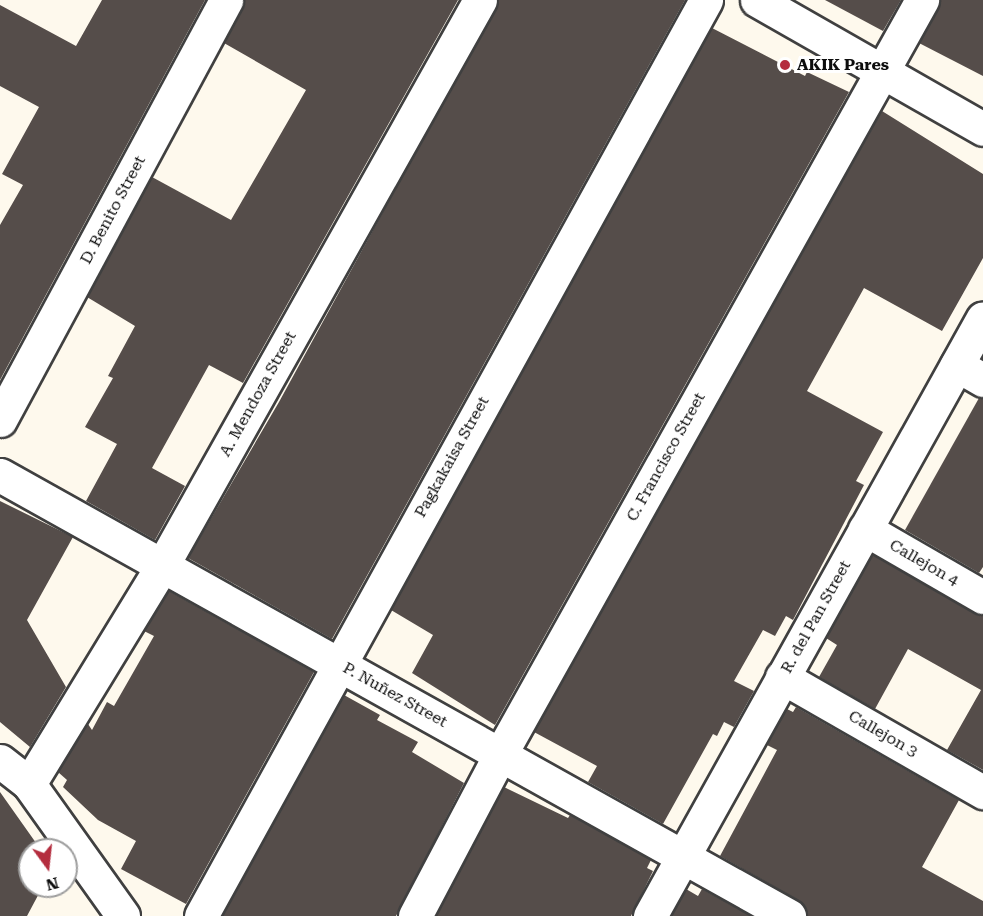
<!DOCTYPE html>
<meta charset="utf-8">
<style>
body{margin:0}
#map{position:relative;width:983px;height:916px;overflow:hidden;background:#fef9ed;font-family:"Roboto Serif",serif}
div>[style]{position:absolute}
.building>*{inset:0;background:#554d4a}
.roads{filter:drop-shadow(2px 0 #404040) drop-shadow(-2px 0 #404040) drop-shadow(0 2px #404040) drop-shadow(0 -2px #404040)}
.minor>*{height:33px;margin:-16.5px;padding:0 16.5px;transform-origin:16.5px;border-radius:16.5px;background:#fff}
.dots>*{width:16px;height:16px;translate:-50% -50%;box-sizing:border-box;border:3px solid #fff;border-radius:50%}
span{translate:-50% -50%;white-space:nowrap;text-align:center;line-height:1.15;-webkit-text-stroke:6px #fff;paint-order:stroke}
.poi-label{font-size:16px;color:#0d0d0d;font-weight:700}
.left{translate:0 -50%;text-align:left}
.street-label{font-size:16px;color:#0d0d0d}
.north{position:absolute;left:18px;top:838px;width:60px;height:60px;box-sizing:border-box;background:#fff;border:2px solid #9e9e9e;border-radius:50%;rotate:165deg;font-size:16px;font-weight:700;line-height:24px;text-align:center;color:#0d0d0d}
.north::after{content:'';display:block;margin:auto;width:21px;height:27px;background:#b42d3e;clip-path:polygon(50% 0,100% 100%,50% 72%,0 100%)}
</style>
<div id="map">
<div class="building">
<i style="clip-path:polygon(102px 0,205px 0,0 380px,0 225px,23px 185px,2px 174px,39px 107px,0 86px,0 5px,76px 46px)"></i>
<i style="clip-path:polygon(245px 0,458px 0,243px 383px,209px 365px,152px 468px,185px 486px,155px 540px,86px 501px,117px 444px,85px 427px,113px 378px,108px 376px,135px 326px,87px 297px,152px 177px,231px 220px,306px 90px,224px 43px)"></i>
<i style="clip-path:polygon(499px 0,685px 0,332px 639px,188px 558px,279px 402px)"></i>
<i style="clip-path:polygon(825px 0,901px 0,883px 31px)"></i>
<i style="clip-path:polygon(941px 0,983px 0,983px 76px,919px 43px)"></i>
<i style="clip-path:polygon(712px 28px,805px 76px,807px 72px,849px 92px,495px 725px,412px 673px,433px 635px,391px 610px)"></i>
<i style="clip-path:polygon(882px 111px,983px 174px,983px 258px,942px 331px,864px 288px,807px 391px,883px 432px,856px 481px,864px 485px,793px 620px,786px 616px,775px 636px,763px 630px,734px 681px,754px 691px,734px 727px,724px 722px,717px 736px,713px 734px,663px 824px,588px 782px,597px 766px,534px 732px)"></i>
<i style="clip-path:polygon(979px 398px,983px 399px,983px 567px,979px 573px,905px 530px)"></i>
<i style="clip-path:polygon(0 501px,73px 537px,27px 620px,66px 687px,30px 747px,0 722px)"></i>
<i style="clip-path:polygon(873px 555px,983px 616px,983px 770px,947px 750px,981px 690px,908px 649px,875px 709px,819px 677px,837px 645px,826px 638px)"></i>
<i style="clip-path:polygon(169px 591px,314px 672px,186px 904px,121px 869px,136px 841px,98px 820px,63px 787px,67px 780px,58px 772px,88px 724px,92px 730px,107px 702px,114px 706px,154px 636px,144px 631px)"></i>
<i style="clip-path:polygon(344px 695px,380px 715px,377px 720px,418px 742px,412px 752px,464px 783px,396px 916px,222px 916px)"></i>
<i style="clip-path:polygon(796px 707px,959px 800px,922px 867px,983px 901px,983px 916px,808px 916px,798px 900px,720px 856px,777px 750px,767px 745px,787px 709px,793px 712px)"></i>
<i style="clip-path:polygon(504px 787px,568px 818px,570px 815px,651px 860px,647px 868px,653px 871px,631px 916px,436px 916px)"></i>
<i style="clip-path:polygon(0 792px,41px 850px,30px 850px,30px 886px,43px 886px,27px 916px,0 916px)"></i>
<i style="clip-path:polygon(686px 889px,698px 896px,702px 889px,751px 916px,671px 916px)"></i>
</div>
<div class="roads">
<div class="minor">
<i style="left:757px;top:0;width:260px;rotate:29.7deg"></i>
<i style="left:957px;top:365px;width:30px;rotate:30deg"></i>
<i style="left:0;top:420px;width:477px;rotate:-61.7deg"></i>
<i style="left:0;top:475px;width:904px;rotate:29.2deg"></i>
<i style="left:865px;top:529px;width:136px;rotate:30deg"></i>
<i style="left:782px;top:677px;width:232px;rotate:29.8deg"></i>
<i style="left:0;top:761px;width:37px;rotate:38deg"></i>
<i style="left:29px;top:784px;width:162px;rotate:54.5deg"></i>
<i style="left:29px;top:784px;width:255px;rotate:-58.6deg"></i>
<i style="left:162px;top:566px;width:649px;rotate:-60.67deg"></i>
<i style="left:201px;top:916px;width:1046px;rotate:-61.13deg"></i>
<i style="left:415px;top:916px;width:184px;rotate:-62.2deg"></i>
<i style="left:501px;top:753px;width:863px;rotate:-60.79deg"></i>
<i style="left:650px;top:916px;width:684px;rotate:-60.89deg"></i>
</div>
</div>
<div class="dots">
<i style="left:785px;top:65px;background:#b42d3e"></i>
</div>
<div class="poi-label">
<span class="left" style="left:797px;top:65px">AKIK Pares</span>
</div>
<div class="street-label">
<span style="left:113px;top:210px;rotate:-62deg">D. Benito Street</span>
<span style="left:258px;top:394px;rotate:-61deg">A. Mendoza Street</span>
<span style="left:452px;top:457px;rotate:-61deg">Pagkakaisa Street</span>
<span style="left:666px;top:457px;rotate:-61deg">C. Francisco Street</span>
<span style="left:924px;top:563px;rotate:30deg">Callejon 4</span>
<span style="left:816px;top:617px;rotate:-61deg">R. del Pan Street</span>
<span style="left:395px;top:695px;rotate:29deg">P. Nuñez Street</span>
<span style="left:883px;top:734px;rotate:30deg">Callejon 3</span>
</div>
<div class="north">N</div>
</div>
